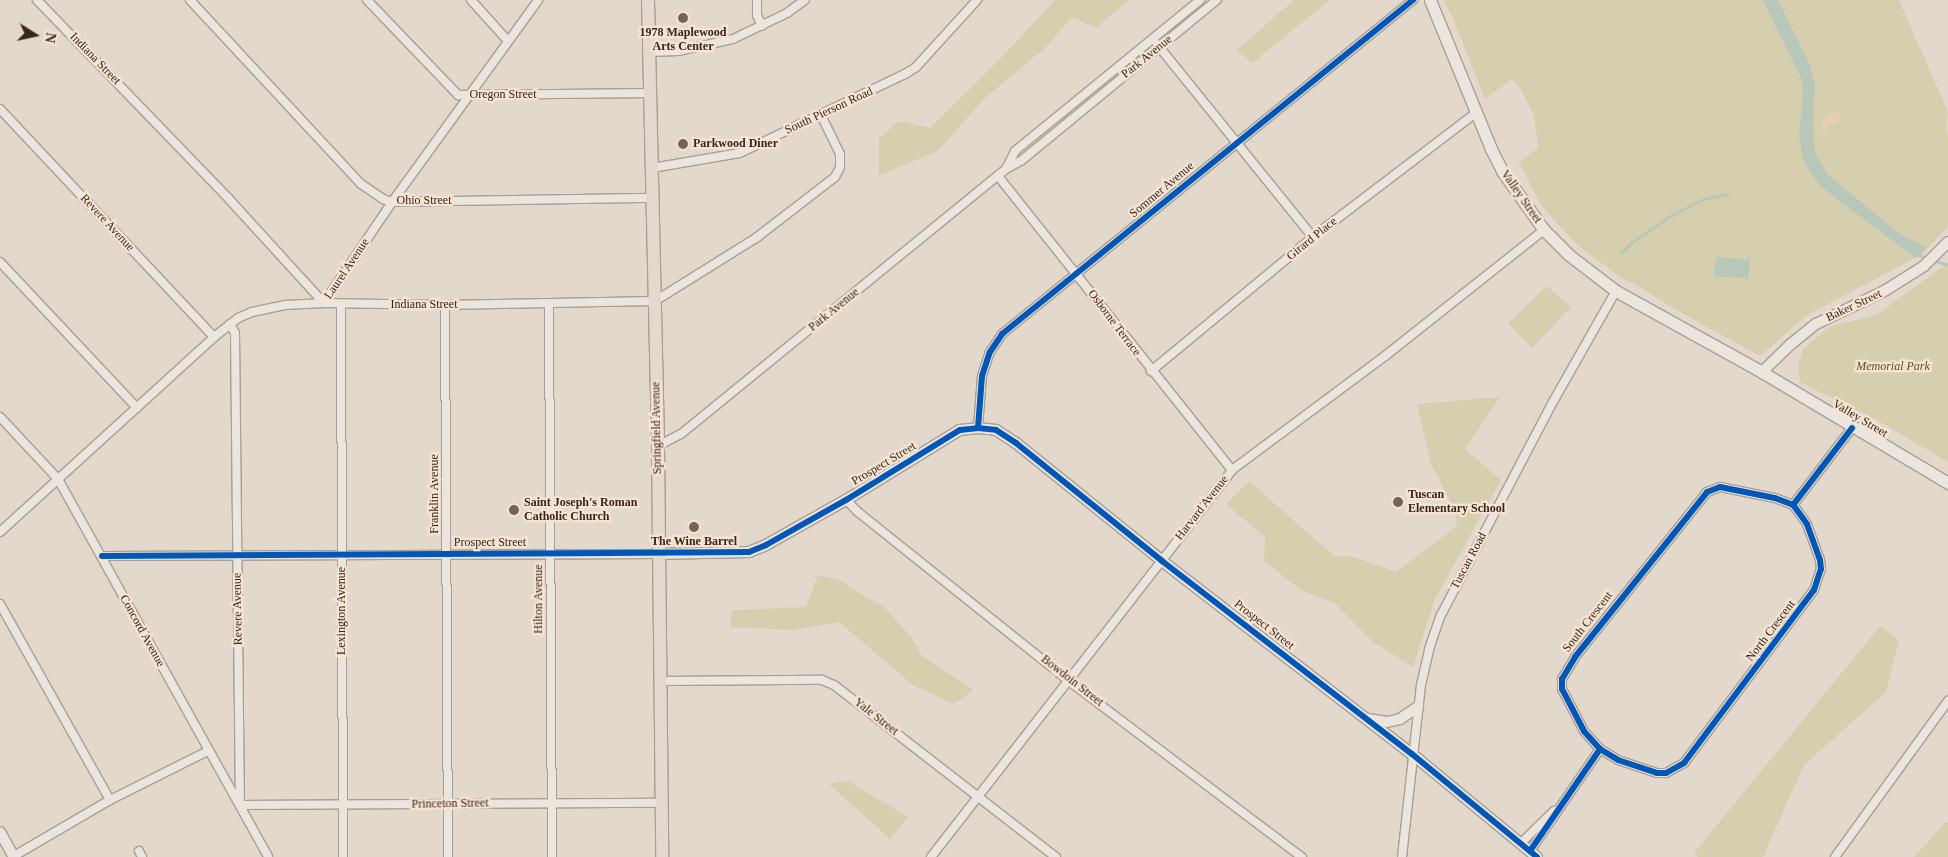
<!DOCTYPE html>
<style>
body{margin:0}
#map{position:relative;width:1948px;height:857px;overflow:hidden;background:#e3d8cc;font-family:Georgia,serif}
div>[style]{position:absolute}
.green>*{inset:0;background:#d6cfae}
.sand>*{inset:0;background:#e6cfb3}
.water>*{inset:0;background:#b7c7ba}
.stream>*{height:2.5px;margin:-1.25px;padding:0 1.25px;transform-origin:1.25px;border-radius:1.25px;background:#b7c7ba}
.roads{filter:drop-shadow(1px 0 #a89e95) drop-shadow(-1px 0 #a89e95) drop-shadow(0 1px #a89e95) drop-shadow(0 -1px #a89e95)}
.minor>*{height:8px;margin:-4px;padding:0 4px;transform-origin:4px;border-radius:4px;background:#ece5dd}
.tertiary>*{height:10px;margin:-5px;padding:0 5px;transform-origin:5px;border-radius:5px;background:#ece5dd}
.secondary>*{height:11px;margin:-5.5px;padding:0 5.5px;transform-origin:5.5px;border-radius:5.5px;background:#ece5dd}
.primary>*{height:12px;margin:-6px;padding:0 6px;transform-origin:6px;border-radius:6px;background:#e3d9cf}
.cycleway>*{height:6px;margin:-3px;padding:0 3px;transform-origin:3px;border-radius:3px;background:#0057b8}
.dots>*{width:14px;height:14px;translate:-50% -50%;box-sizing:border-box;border:2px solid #f5e4d2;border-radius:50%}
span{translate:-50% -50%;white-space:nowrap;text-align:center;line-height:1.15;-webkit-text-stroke:4.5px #f5e4d2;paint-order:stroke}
.poi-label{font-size:12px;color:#37251e;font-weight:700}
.left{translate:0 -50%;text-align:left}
.street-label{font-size:12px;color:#37251e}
.park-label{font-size:12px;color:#505324;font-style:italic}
.north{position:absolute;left:10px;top:10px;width:50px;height:50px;-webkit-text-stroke:4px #f5e4d2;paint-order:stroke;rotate:100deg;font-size:14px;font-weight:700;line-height:20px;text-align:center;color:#37251e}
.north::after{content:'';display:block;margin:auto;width:18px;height:22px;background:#37251e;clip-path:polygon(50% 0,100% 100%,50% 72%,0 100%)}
</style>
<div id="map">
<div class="green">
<i style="clip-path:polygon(1055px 0,1129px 0,1096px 28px,1072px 17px,1047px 46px,984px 99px,938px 151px,879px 175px,879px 138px,900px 121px,930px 128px,997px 62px)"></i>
<i style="clip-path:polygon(1294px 0,1330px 0,1252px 63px,1237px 50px)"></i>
<i style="clip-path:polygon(1443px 0,1899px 0,1948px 112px,1946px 130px,1948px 134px,1948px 226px,1923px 254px,1807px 315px,1760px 356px,1671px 307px,1635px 284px,1621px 278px,1575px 243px,1541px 205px,1519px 162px,1538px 148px,1534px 115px,1520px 88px,1512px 79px,1485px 99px,1452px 16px)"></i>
<i style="clip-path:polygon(1948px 263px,1948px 462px,1882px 423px,1800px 382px,1798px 366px,1803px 349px,1829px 327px,1876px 315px)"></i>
<i style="clip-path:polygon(1547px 286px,1571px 307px,1532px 348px,1508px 323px)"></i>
<i style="clip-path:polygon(1500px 397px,1465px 449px,1501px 480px,1435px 599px,1413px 667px,1372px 641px,1336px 604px,1301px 590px,1264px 561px,1265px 537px,1226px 504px,1249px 481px,1334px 556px,1351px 556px,1396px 572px,1457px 526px,1454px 508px,1431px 464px,1417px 404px)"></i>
<i style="clip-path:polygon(818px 575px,837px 579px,885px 608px,911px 637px,922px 656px,974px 690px,953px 704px,913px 685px,839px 622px,795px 630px,730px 627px,732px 610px,806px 607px)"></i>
<i style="clip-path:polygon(1880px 626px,1899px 640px,1886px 692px,1804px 765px,1763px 857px,1698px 857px,1694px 853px)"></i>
<i style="clip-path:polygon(848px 781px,908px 817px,890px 839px,829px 784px)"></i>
<i style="clip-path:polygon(1948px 821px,1948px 857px,1914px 857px,1945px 823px)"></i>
</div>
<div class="sand">
<i style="clip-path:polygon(1832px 112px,1838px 112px,1840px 120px,1836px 124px,1829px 123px,1827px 130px,1821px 132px,1822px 122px)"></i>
</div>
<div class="water">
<i style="clip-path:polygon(1763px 0,1778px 0,1809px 63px,1815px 84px,1813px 128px,1815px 153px,1828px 175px,1900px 234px,1926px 248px,1916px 258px,1838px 200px,1819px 184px,1810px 172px,1803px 159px,1799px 135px,1803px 95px,1802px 80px)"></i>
<i style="clip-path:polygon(1716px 257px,1747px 260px,1747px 257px,1750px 257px,1748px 280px,1745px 278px,1714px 276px)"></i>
</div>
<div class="stream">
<i style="left:1621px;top:253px;width:14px;rotate:-45deg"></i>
<i style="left:1631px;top:243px;width:47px;rotate:-34.7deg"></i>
<i style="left:1670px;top:216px;width:38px;rotate:-27deg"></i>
<i style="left:1704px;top:199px;width:24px;rotate:-12deg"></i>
<i style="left:1916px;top:254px;width:12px;rotate:20deg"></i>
<i style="left:1933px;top:260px;width:16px;rotate:18deg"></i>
</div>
<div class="roads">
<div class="minor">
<i style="left:37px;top:0;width:275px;rotate:46deg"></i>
<i style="left:228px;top:198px;width:142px;rotate:47.6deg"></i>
<i style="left:190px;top:0;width:251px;rotate:47.1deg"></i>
<i style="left:361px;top:184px;width:27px;rotate:34deg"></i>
<i style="left:383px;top:199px;width:9px;rotate:18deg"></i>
<i style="left:392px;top:202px;width:261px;rotate:-0.9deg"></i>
<i style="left:367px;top:0;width:132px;rotate:46.2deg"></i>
<i style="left:458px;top:95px;width:192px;rotate:-0.6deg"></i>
<i style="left:471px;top:0;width:55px;rotate:47.9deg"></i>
<i style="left:757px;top:0;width:15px;rotate:90deg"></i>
<i style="left:757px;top:15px;width:12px;rotate:66deg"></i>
<i style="left:1157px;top:44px;width:248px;rotate:51.1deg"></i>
<i style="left:649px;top:52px;width:29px;rotate:-2deg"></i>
<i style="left:678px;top:51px;width:56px;rotate:-12.3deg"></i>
<i style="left:733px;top:39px;width:60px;rotate:-25.7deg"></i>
<i style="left:787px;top:13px;width:22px;rotate:-36deg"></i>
<i style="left:0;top:109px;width:313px;rotate:46.8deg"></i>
<i style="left:652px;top:168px;width:89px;rotate:-9.7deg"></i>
<i style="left:740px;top:153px;width:183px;rotate:-25.6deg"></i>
<i style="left:905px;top:74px;width:13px;rotate:-32deg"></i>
<i style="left:916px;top:67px;width:91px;rotate:-47.7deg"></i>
<i style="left:1006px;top:169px;width:20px;rotate:-63deg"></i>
<i style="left:1015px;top:151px;width:239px;rotate:-39.2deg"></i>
<i style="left:998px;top:176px;width:376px;rotate:51.5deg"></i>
<i style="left:0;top:262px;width:200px;rotate:46.8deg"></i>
<i style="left:324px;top:303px;width:122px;rotate:-56deg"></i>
<i style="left:392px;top:202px;width:249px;rotate:-54.1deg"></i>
<i style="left:341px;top:304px;width:553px;rotate:89.79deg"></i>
<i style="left:549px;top:304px;width:553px;rotate:89.69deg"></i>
<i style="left:445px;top:305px;width:552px;rotate:89.69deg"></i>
<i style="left:230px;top:324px;width:10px;rotate:61deg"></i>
<i style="left:235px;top:333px;width:472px;rotate:89.4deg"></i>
<i style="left:240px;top:805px;width:421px;rotate:-0.3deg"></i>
<i style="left:1151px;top:371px;width:210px;rotate:-39.6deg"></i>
<i style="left:1313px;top:237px;width:206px;rotate:-37.3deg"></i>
<i style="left:0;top:417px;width:85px;rotate:46.9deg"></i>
<i style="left:58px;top:479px;width:432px;rotate:60.9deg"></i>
<i style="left:978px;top:428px;width:52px;rotate:-85.6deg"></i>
<i style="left:982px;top:376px;width:25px;rotate:-72deg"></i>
<i style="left:990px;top:352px;width:22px;rotate:-56deg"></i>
<i style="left:1002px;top:334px;width:530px;rotate:-39.1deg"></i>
<i style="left:658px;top:446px;width:26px;rotate:-28deg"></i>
<i style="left:681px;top:434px;width:419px;rotate:-39.2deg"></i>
<i style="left:1006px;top:169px;width:18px;rotate:-29deg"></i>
<i style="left:1022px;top:160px;width:252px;rotate:-39.4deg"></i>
<i style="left:846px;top:500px;width:17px;rotate:45deg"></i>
<i style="left:858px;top:512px;width:265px;rotate:38.7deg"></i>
<i style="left:1065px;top:678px;width:297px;rotate:37.1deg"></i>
<i style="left:0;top:532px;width:290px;rotate:-42.3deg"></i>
<i style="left:214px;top:337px;width:31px;rotate:-38deg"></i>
<i style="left:238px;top:318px;width:15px;rotate:-23deg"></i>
<i style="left:252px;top:312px;width:35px;rotate:-12deg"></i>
<i style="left:286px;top:305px;width:38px;rotate:-3deg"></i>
<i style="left:324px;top:303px;width:121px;rotate:0.9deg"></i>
<i style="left:445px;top:305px;width:210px;rotate:-1.1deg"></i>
<i style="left:655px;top:301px;width:119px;rotate:-32deg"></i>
<i style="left:756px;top:238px;width:100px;rotate:-37.7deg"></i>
<i style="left:835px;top:177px;width:11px;rotate:-63deg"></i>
<i style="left:840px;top:167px;width:13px;rotate:-90deg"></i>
<i style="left:840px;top:154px;width:43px;rotate:-116deg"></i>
<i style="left:102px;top:556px;width:555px;rotate:-0.21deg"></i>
<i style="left:0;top:604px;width:225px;rotate:60.7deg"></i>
<i style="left:660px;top:681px;width:162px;rotate:-0.4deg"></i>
<i style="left:822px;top:680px;width:13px;rotate:23deg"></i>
<i style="left:834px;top:685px;width:281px;rotate:37.8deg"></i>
<i style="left:1600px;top:749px;width:21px;rotate:31deg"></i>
<i style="left:1618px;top:760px;width:41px;rotate:18.4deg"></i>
<i style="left:1657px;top:773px;width:9px"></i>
<i style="left:1666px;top:773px;width:21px;rotate:-29deg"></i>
<i style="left:1684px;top:763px;width:216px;rotate:-53.1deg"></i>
<i style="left:1814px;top:590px;width:22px;rotate:-72deg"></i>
<i style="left:1821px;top:569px;width:9px;rotate:-96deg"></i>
<i style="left:1820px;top:560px;width:38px;rotate:-110deg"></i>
<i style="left:1807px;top:524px;width:24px;rotate:-126deg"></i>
<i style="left:1793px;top:505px;width:97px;rotate:-52.5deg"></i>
<i style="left:1521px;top:843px;width:46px;rotate:-44.1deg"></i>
<i style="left:139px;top:851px;width:7px;rotate:63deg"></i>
<i style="left:1530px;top:851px;width:124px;rotate:-55.5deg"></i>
<i style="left:1600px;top:749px;width:24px;rotate:-132deg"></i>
<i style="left:1584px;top:731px;width:47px;rotate:-117.6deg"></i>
<i style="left:1562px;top:689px;width:10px;rotate:-90deg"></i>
<i style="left:1562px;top:679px;width:26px;rotate:-59deg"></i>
<i style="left:1575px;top:657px;width:211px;rotate:-51.3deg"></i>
<i style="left:1707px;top:492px;width:14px;rotate:-21deg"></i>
<i style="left:1720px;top:487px;width:56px;rotate:11.3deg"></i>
<i style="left:1775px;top:498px;width:19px;rotate:21deg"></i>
<i style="left:14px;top:856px;width:111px;rotate:-30.3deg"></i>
<i style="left:110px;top:800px;width:110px;rotate:-26.6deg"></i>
<i style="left:931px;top:857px;width:490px;rotate:-52.1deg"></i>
<i style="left:1232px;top:470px;width:191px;rotate:-36.7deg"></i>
<i style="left:1385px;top:356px;width:203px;rotate:-38.4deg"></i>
<i style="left:1402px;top:857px;width:173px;rotate:-83.7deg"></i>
<i style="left:1421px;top:685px;width:37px;rotate:-77deg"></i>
<i style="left:1429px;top:649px;width:36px;rotate:-71deg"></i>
<i style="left:1441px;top:615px;width:243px;rotate:-62.3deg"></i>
<i style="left:1554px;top:400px;width:125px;rotate:-60.4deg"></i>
<i style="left:1835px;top:857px;width:193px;rotate:-54.1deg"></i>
</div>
<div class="tertiary">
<i style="left:1762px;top:372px;width:40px;rotate:-44deg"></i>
<i style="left:1791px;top:344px;width:32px;rotate:-39deg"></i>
<i style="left:1816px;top:324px;width:78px;rotate:-25.9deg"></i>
<i style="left:1886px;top:290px;width:45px;rotate:-32.3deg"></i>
<i style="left:1924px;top:266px;width:34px;rotate:-45deg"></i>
<i style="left:657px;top:554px;width:92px;rotate:-1.2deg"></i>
<i style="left:749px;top:552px;width:18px;rotate:-22deg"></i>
<i style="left:766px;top:545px;width:92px;rotate:-29.4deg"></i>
<i style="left:846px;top:500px;width:134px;rotate:-31.6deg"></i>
<i style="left:960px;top:430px;width:18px;rotate:-6deg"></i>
<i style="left:978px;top:428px;width:18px;rotate:6deg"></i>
<i style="left:996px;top:430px;width:24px;rotate:33deg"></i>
<i style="left:1016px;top:443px;width:188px;rotate:38.9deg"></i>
<i style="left:1162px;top:561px;width:316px;rotate:37.7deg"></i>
<i style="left:1412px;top:754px;width:162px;rotate:39.5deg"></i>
<i style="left:1369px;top:719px;width:18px;rotate:9deg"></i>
<i style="left:1387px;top:722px;width:13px;rotate:-13deg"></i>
<i style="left:1400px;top:719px;width:22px;rotate:-34deg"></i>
<i style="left:0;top:832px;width:29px;rotate:61deg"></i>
</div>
<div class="secondary">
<i style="left:1430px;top:0;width:161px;rotate:67.7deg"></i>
<i style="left:1491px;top:149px;width:25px;rotate:63deg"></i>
<i style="left:1502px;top:171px;width:72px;rotate:54.6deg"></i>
<i style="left:1544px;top:230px;width:35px;rotate:45deg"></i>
<i style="left:1569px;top:255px;width:59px;rotate:37.5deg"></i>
<i style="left:1616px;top:291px;width:167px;rotate:29deg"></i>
<i style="left:1762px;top:372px;width:217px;rotate:30.8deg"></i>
</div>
<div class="primary">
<i style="left:648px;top:0;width:446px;rotate:88.7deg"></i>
<i style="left:658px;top:446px;width:411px;rotate:89.4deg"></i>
</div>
</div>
<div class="cycleway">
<i style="left:978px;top:428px;width:52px;rotate:-85.6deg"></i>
<i style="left:982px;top:376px;width:25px;rotate:-72deg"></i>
<i style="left:990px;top:352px;width:22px;rotate:-56deg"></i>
<i style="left:1002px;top:334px;width:530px;rotate:-39.1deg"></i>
<i style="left:102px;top:556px;width:647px;rotate:-0.35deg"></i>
<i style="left:749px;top:552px;width:18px;rotate:-22deg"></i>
<i style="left:766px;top:545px;width:92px;rotate:-29.4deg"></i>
<i style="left:846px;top:500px;width:134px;rotate:-31.6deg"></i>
<i style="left:960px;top:430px;width:18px;rotate:-6deg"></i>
<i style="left:978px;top:428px;width:18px;rotate:6deg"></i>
<i style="left:996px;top:430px;width:24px;rotate:33deg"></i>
<i style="left:1016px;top:443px;width:188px;rotate:38.9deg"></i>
<i style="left:1162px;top:561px;width:316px;rotate:37.7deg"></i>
<i style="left:1412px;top:754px;width:162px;rotate:39.5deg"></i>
<i style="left:1600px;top:749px;width:21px;rotate:31deg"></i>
<i style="left:1618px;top:760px;width:41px;rotate:18.4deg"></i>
<i style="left:1657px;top:773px;width:9px"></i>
<i style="left:1666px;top:773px;width:21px;rotate:-29deg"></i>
<i style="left:1684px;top:763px;width:216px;rotate:-53.1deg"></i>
<i style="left:1814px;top:590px;width:22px;rotate:-72deg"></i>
<i style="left:1821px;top:569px;width:9px;rotate:-96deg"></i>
<i style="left:1820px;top:560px;width:38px;rotate:-110deg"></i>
<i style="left:1807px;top:524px;width:24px;rotate:-126deg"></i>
<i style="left:1793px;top:505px;width:97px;rotate:-52.5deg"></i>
<i style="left:1530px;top:851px;width:124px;rotate:-55.5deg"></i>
<i style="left:1600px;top:749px;width:24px;rotate:-132deg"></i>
<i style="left:1584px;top:731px;width:47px;rotate:-117.6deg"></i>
<i style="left:1562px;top:689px;width:10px;rotate:-90deg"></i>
<i style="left:1562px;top:679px;width:26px;rotate:-59deg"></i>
<i style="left:1575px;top:657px;width:211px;rotate:-51.3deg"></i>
<i style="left:1707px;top:492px;width:14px;rotate:-21deg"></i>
<i style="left:1720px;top:487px;width:56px;rotate:11.3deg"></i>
<i style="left:1775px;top:498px;width:19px;rotate:21deg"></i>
</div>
<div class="dots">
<i style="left:683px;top:18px;background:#73645b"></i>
<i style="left:683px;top:144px;background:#73645b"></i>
<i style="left:1398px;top:502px;background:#73645b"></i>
<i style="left:514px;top:510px;background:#73645b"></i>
<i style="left:694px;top:527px;background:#73645b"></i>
</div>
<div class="poi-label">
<span style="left:683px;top:40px">1978 Maplewood<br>Arts Center</span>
<span class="left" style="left:693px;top:144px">Parkwood Diner</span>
<span class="left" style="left:1408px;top:502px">Tuscan<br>Elementary School</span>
<span class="left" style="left:524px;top:510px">Saint Joseph's Roman<br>Catholic Church</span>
<span style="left:694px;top:542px">The Wine Barrel</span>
</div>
<div class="street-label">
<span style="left:1147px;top:57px;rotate:-39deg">Park Avenue</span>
<span style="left:95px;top:59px;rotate:46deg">Indiana Street</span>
<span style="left:503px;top:95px">Oregon Street</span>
<span style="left:829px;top:111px;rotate:-25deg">South Pierson Road</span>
<span style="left:1162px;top:190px;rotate:-40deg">Sommer Avenue</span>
<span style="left:1521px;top:197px;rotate:55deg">Valley Street</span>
<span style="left:424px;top:201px">Ohio Street</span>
<span style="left:107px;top:223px;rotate:47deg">Revere Avenue</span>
<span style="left:1312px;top:239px;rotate:-39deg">Girard Place</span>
<span style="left:347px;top:269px;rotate:-56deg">Laurel Avenue</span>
<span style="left:424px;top:305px">Indiana Street</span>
<span style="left:1854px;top:306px;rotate:-25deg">Baker Street</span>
<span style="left:834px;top:310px;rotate:-39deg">Park Avenue</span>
<span style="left:1114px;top:323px;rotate:53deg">Osborne Terrace</span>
<span style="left:1860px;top:419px;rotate:31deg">Valley Street</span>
<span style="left:657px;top:428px;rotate:-91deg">Springfield Avenue</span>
<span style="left:884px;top:464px;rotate:-31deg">Prospect Street</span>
<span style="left:435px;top:494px;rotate:-90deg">Franklin Avenue</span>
<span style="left:1202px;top:508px;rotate:-52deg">Harvard Avenue</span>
<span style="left:490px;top:543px">Prospect Street</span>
<span style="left:1469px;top:561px;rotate:-62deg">Tuscan Road</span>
<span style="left:539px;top:599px;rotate:-90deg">Hilton Avenue</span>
<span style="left:238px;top:609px;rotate:-91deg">Revere Avenue</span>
<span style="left:342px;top:611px;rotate:-90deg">Lexington Avenue</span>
<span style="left:1588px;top:622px;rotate:-52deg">South Crescent</span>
<span style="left:1264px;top:625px;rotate:38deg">Prospect Street</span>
<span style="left:142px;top:631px;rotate:61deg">Concord Avenue</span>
<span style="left:1771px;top:631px;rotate:-53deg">North Crescent</span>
<span style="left:1072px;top:681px;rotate:38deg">Bowdoin Street</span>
<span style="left:876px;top:717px;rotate:38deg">Yale Street</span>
<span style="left:450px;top:804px;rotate:-1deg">Princeton Street</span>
</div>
<div class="park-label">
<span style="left:1893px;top:367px">Memorial Park</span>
</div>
<div class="north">N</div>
</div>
